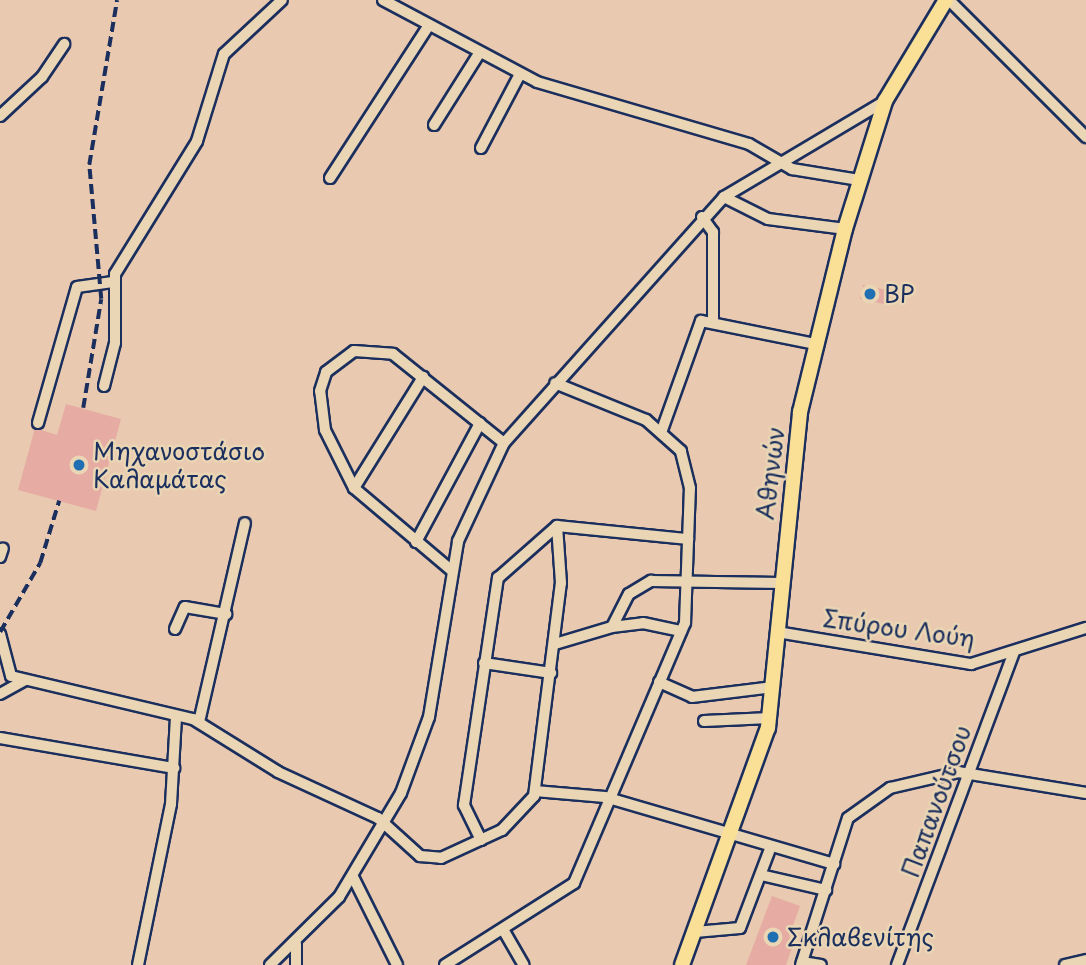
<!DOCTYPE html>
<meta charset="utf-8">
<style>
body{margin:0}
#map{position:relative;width:1086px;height:965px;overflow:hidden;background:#e9c9af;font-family:"Playpen Sans",sans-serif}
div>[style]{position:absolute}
.building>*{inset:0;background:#e6aca3}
.roads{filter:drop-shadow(2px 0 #1b2f5e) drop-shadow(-2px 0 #1b2f5e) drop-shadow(0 2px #1b2f5e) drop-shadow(0 -2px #1b2f5e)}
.minor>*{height:10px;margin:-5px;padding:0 5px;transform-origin:5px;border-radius:5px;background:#ead6b4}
.major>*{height:14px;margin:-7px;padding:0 7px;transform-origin:7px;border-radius:7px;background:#fadf96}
.rail>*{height:3.5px;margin-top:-1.75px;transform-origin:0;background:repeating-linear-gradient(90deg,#1b2f5e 0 10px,transparent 0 15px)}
.dots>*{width:19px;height:19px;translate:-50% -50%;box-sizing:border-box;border:4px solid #ead6b4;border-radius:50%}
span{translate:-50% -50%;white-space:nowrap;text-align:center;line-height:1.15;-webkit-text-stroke:5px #ead6b4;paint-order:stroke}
.poi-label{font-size:24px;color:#1b2f5e}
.left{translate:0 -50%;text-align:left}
.street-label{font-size:24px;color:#1b2f5e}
</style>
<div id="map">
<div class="building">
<i style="clip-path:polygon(863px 285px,887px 290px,884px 304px,860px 299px)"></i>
<i style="clip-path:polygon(66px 404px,121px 419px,96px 511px,18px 490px,35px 428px,57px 435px)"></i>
<i style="clip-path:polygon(772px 896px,800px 906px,789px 937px,795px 939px,786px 965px,746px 965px)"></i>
</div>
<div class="roads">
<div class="minor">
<i style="left:383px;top:0;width:174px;rotate:28deg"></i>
<i style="left:537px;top:82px;width:221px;rotate:16.3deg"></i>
<i style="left:749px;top:144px;width:50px;rotate:30.2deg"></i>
<i style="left:792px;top:169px;width:68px;rotate:9.3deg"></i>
<i style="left:949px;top:0;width:194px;rotate:45deg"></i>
<i style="left:0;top:116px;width:57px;rotate:-42.9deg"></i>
<i style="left:42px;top:77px;width:40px;rotate:-56deg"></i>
<i style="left:434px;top:125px;width:86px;rotate:-57.8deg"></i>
<i style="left:481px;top:148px;width:84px;rotate:-62.2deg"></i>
<i style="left:330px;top:178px;width:182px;rotate:-57.1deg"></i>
<i style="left:724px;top:197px;width:49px;rotate:26.6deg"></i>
<i style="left:768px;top:219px;width:78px;rotate:7.4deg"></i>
<i style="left:702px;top:217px;width:19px;rotate:54deg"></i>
<i style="left:713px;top:232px;width:89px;rotate:90deg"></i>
<i style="left:104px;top:386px;width:44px;rotate:-75.7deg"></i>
<i style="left:115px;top:343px;width:69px;rotate:-90deg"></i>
<i style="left:115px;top:274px;width:156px;rotate:-58.3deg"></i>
<i style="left:197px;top:141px;width:91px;rotate:-72.8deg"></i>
<i style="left:224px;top:54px;width:79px;rotate:-43deg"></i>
<i style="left:38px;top:423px;width:141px;rotate:-74deg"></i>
<i style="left:77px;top:287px;width:36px;rotate:-8deg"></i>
<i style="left:662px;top:430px;width:116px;rotate:-70.3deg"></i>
<i style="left:701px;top:321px;width:116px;rotate:11.4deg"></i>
<i style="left:354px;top:488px;width:131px;rotate:-58.1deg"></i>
<i style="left:416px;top:542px;width:135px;rotate:-61.7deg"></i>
<i style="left:0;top:557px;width:9px;rotate:-72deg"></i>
<i style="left:451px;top:570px;width:127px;rotate:-139.8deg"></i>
<i style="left:354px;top:488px;width:65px;rotate:-116.6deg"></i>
<i style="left:325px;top:430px;width:39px;rotate:-97deg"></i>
<i style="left:320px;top:391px;width:20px;rotate:-72deg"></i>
<i style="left:326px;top:372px;width:35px;rotate:-37deg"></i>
<i style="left:354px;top:351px;width:39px;rotate:4deg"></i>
<i style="left:393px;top:354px;width:142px;rotate:38.7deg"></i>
<i style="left:612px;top:627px;width:31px;rotate:-7deg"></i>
<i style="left:643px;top:623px;width:39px;rotate:12deg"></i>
<i style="left:175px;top:629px;width:24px;rotate:-66deg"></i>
<i style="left:185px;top:607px;width:42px;rotate:9.7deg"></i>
<i style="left:777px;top:632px;width:197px;rotate:9.4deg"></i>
<i style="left:971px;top:664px;width:121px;rotate:-17.4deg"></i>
<i style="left:0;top:634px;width:43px;rotate:75.3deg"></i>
<i style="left:11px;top:676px;width:187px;rotate:13.3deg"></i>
<i style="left:193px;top:719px;width:100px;rotate:31.9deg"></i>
<i style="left:278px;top:772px;width:110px;rotate:24.7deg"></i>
<i style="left:378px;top:818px;width:57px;rotate:42.1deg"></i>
<i style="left:420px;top:856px;width:21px;rotate:5deg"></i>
<i style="left:441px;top:858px;width:67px;rotate:-24.7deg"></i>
<i style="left:502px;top:830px;width:47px;rotate:-46.7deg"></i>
<i style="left:534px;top:796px;width:215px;rotate:-82.8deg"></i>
<i style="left:561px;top:583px;width:57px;rotate:-94deg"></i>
<i style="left:555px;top:644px;width:59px;rotate:-16.6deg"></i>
<i style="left:612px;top:627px;width:37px;rotate:-63deg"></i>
<i style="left:629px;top:594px;width:26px;rotate:-31deg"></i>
<i style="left:651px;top:581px;width:130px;rotate:0.9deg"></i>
<i style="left:484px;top:663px;width:68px;rotate:8.5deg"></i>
<i style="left:659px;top:682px;width:36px;rotate:24deg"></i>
<i style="left:692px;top:697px;width:82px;rotate:-7deg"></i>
<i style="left:0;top:694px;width:29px;rotate:-29deg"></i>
<i style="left:704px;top:721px;width:66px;rotate:-2.6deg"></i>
<i style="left:199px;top:722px;width:204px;rotate:-77deg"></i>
<i style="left:0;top:738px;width:177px;rotate:9.8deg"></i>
<i style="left:535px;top:791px;width:70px;rotate:4.9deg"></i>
<i style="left:605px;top:797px;width:239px;rotate:16.3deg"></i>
<i style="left:481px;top:840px;width:39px;rotate:-116deg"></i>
<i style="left:464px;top:805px;width:230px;rotate:-81.5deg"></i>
<i style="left:498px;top:578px;width:79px;rotate:-41.4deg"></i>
<i style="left:557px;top:526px;width:132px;rotate:5.7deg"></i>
<i style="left:761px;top:875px;width:67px;rotate:13deg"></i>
<i style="left:353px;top:877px;width:98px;rotate:63.4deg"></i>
<i style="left:504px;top:931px;width:39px;rotate:60deg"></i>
<i style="left:695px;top:932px;width:45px;rotate:-5.1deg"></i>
<i style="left:740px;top:928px;width:85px;rotate:-69.2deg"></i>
<i style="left:296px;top:944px;width:21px;rotate:90deg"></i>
<i style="left:802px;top:962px;width:19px;rotate:9deg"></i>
<i style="left:138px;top:965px;width:164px;rotate:-78.4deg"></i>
<i style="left:171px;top:804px;width:88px;rotate:-86.7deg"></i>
<i style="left:270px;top:965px;width:97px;rotate:-44.6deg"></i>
<i style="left:339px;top:897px;width:121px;rotate:-59.2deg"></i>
<i style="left:401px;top:793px;width:81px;rotate:-69.8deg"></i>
<i style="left:429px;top:717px;width:178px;rotate:-80.6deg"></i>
<i style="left:458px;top:541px;width:108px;rotate:-64.9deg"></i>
<i style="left:504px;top:443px;width:330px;rotate:-48.2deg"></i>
<i style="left:724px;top:197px;width:187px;rotate:-30.8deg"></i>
<i style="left:445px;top:965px;width:153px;rotate:-32.4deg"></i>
<i style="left:574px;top:883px;width:283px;rotate:-66.9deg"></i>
<i style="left:685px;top:623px;width:135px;rotate:-87.9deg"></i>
<i style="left:690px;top:488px;width:38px;rotate:-104deg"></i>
<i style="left:681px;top:451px;width:47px;rotate:-138.5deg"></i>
<i style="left:646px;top:420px;width:98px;rotate:-157.9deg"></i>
<i style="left:801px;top:965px;width:154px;rotate:-72.3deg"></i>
<i style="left:848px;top:818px;width:52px;rotate:-35.5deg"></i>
<i style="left:890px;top:788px;width:70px;rotate:-13.2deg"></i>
<i style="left:958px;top:772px;width:130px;rotate:9.3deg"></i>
<i style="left:897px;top:965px;width:334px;rotate:-69.5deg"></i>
<i style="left:1065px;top:965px;width:22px;rotate:-13deg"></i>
</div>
<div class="major">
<i style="left:682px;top:965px;width:252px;rotate:-70.1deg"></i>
<i style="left:768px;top:728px;width:318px;rotate:-84.2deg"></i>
<i style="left:800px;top:412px;width:188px;rotate:-76.2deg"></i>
<i style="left:845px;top:229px;width:134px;rotate:-72.6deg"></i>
<i style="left:885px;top:101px;width:118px;rotate:-58.9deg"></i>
</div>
</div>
<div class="rail">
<i style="left:83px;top:408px;width:110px;rotate:-80.6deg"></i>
<i style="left:101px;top:299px;width:135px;rotate:-95.1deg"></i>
<i style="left:89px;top:165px;width:167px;rotate:-80.4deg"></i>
<i style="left:0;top:632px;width:80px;rotate:-59.9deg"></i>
<i style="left:40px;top:563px;width:65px;rotate:-73deg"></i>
</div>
<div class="dots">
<i style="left:870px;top:294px;background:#1f6fb2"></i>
<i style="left:79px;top:465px;background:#1f6fb2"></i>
<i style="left:773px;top:937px;background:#1f6fb2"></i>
</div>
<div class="poi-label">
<span class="left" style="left:884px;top:294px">BP</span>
<span class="left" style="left:93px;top:465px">Μηχανοστάσιο<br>Καλαμάτας</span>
<span class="left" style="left:787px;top:937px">Σκλαβενίτης</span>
</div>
<div class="street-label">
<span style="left:770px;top:473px;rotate:-83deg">Αθηνών</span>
<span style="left:899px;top:628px;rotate:8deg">Σπύρου Λούη</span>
<span style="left:936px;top:801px;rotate:-70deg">Παπανούτσου</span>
</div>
</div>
